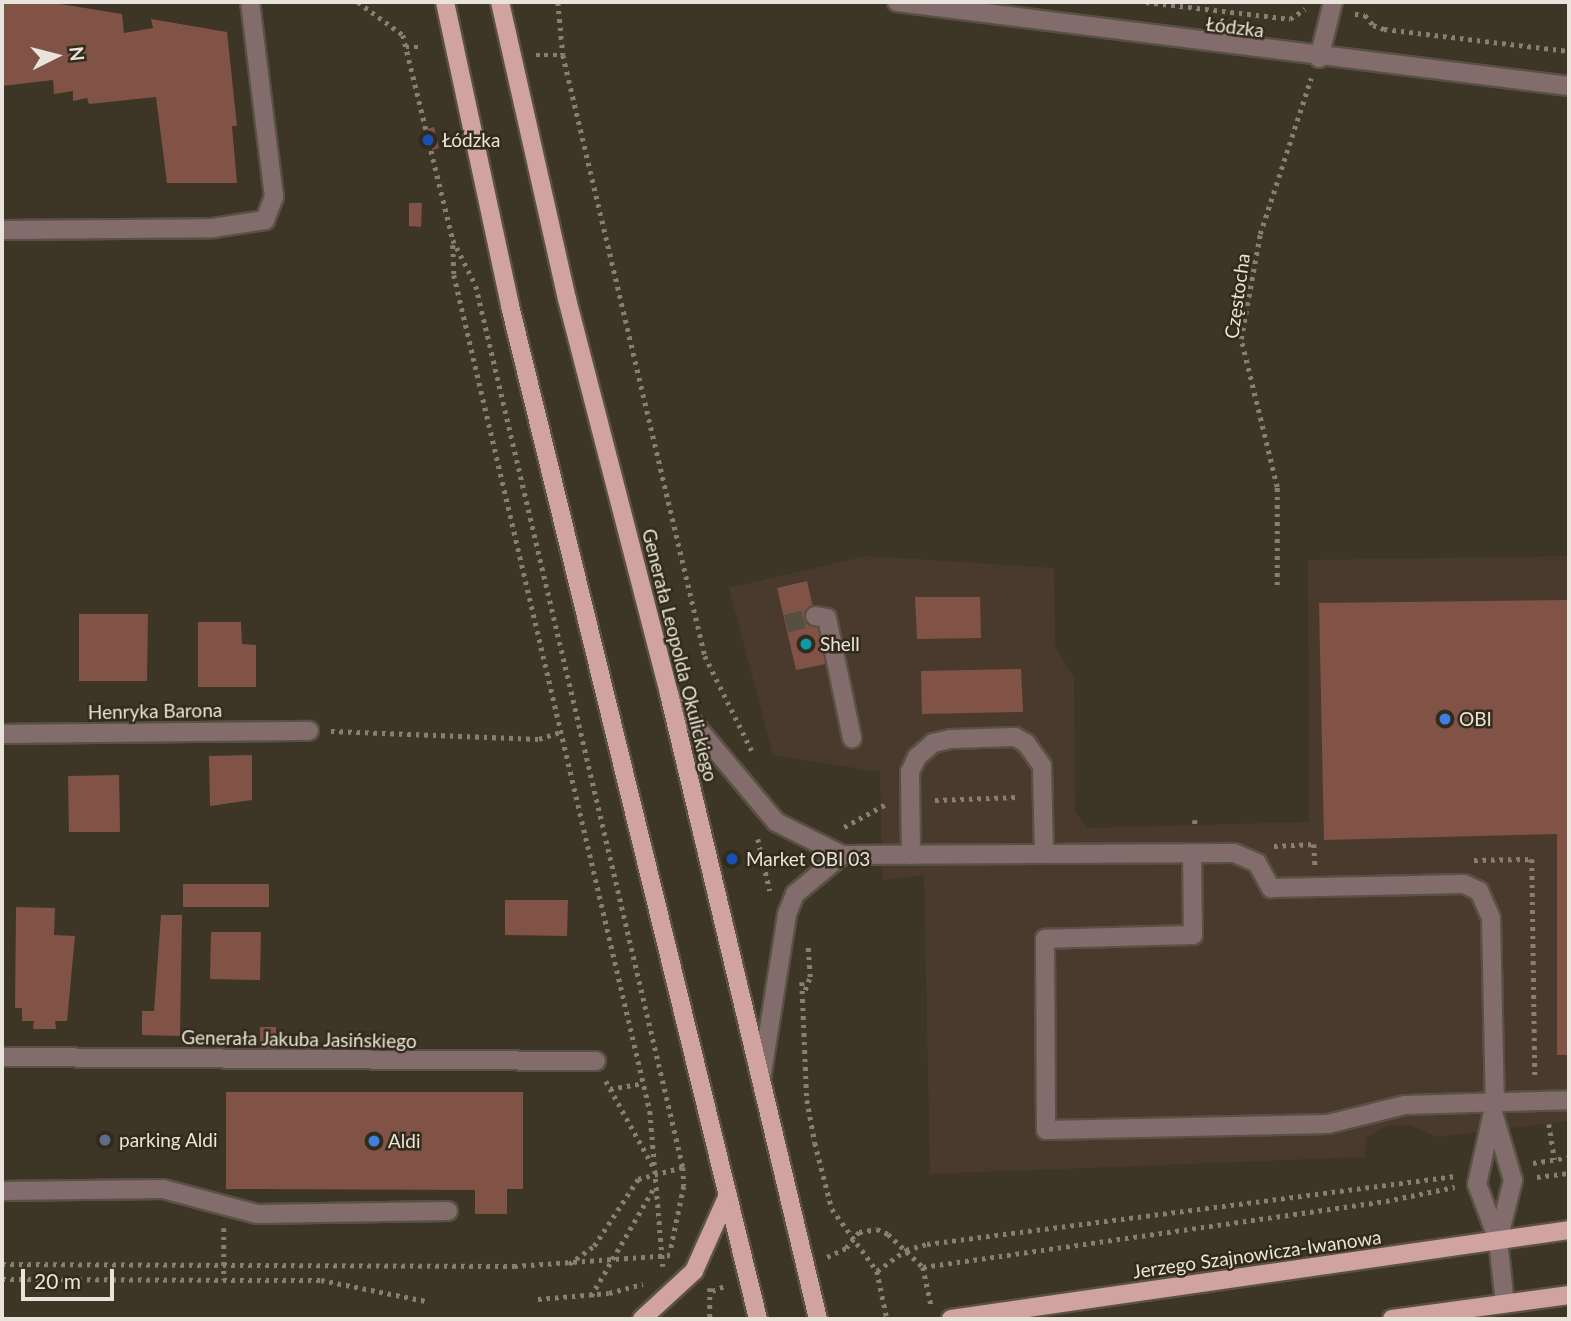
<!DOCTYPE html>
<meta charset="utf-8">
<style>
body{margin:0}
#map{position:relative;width:1571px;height:1321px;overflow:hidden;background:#3d3526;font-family:Lato,sans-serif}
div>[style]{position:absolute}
.commercial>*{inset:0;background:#4a3a2e}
.building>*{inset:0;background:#805346}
.minor-tunnel>*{height:18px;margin-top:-9px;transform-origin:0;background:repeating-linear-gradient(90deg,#574f41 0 18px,transparent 0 27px)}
.path>*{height:4.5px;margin-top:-2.25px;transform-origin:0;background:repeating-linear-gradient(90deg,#868073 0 3.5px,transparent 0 8.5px)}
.roads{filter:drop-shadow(2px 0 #595143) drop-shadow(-2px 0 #595143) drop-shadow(0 2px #595143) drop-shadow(0 -2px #595143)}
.minor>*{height:18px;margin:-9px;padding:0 9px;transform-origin:9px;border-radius:9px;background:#836d6c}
.major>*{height:18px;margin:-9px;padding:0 9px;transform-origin:9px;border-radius:9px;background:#d0a2a0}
.dots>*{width:19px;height:19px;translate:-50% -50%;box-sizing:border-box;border:4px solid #322b1c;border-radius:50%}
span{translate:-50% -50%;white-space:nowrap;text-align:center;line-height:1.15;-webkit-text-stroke:5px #322b1c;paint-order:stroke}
.street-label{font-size:19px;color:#e9e4db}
.poi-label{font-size:19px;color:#e9e4db}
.left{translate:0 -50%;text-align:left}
.frame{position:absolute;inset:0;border:4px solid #e9e4db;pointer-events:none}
.north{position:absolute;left:21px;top:21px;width:70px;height:70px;-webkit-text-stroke:5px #322b1c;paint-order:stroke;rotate:84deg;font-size:19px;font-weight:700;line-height:28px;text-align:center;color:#e9e4db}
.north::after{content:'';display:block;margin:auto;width:24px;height:32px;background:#e9e4db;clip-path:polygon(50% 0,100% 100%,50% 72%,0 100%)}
.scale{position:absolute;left:21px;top:1269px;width:93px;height:32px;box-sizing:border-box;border:4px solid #e9e4db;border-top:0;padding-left:9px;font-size:21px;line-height:24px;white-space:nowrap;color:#e9e4db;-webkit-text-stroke:5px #322b1c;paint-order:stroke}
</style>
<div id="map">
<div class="commercial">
<i style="clip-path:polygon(867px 556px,1054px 568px,1055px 645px,1074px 679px,1075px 812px,1087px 828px,1309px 822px,1308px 560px,1569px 556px,1569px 1121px,1437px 1137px,1410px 1125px,1386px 1126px,1366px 1138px,1365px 1157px,930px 1174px,924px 875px,882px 880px,880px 772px,773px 755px,729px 588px)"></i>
</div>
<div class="building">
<i style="clip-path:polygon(2px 2px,48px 2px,122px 14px,124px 33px,153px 28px,151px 19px,227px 32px,237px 126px,232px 126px,237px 183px,167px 183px,156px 97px,89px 104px,87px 98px,73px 101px,73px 91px,54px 94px,53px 80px,2px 86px)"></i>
<i style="clip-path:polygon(434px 127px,439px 148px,432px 150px,427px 129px)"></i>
<i style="clip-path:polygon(409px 203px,422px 203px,421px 227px,409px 226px)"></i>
<i style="clip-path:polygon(807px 581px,826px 664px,796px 670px,777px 588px)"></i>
<i style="clip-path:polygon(915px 597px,980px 597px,981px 638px,917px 639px)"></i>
<i style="clip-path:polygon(1569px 600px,1569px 1055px,1557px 1055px,1557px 834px,1324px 840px,1319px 603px)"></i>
<i style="clip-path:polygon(79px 614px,148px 614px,147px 681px,79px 681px)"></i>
<i style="clip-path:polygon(198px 622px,241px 622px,242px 644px,256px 645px,256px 687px,198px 687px)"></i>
<i style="clip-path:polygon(1021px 669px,1023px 712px,922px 714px,921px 671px)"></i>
<i style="clip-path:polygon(252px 755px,252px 800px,210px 806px,209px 756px)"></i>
<i style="clip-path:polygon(119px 775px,120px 832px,69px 832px,68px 776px)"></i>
<i style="clip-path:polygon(183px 884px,269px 884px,269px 907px,183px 907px)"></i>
<i style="clip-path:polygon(505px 900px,568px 900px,567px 936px,505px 935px)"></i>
<i style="clip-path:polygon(16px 907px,55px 908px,54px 935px,75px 936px,67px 1021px,55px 1021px,56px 1029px,33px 1029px,34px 1021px,22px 1021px,22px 1008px,15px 1008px)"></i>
<i style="clip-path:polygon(161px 915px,182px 915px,180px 1036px,142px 1035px,142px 1011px,154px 1011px)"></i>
<i style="clip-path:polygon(211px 932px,261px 932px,260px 980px,210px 979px)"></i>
<i style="clip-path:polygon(260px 1027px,276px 1027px,276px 1052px,260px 1052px)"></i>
<i style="clip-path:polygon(226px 1092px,523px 1092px,523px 1189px,507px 1189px,507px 1214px,475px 1214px,475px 1190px,226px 1189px)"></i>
</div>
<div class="minor-tunnel">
<i style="left:786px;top:624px;width:30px;rotate:-15deg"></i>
</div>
<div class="path">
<i style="left:358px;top:2px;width:56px;rotate:36.3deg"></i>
<i style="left:403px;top:35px;width:211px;rotate:76.3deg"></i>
<i style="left:453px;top:240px;width:51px;rotate:63.4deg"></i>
<i style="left:476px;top:286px;width:905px;rotate:76.78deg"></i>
<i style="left:683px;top:1167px;width:19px;rotate:87deg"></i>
<i style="left:684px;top:1186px;width:68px;rotate:101.8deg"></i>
<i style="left:558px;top:2px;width:53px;rotate:84.6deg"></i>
<i style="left:563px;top:55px;width:618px;rotate:76.71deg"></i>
<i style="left:705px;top:656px;width:108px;rotate:63.7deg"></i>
<i style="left:1146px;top:2px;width:145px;rotate:6.7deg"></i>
<i style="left:1290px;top:19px;width:18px;rotate:-34deg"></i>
<i style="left:1355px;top:14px;width:10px;rotate:6deg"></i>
<i style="left:1365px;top:15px;width:13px;rotate:51deg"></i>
<i style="left:1373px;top:25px;width:12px;rotate:20deg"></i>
<i style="left:1384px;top:29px;width:186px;rotate:6.8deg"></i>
<i style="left:406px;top:47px;width:17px"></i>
<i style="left:536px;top:55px;width:27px"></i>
<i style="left:453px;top:245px;width:30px;rotate:88deg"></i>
<i style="left:454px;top:275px;width:859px;rotate:76.81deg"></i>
<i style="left:650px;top:1111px;width:156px;rotate:85.2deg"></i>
<i style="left:1277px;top:585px;width:98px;rotate:-90deg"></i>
<i style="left:1277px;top:487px;width:152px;rotate:-103.7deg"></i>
<i style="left:1241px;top:339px;width:107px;rotate:-79.7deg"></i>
<i style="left:1260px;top:234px;width:164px;rotate:-71.9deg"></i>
<i style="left:331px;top:731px;width:208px;rotate:2.2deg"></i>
<i style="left:539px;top:739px;width:23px;rotate:-18deg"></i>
<i style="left:935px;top:800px;width:85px;rotate:-2deg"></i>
<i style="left:1195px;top:820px;width:8px;rotate:90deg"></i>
<i style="left:844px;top:827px;width:50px;rotate:-28.6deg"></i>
<i style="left:758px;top:839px;width:53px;rotate:77deg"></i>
<i style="left:1274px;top:846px;width:40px;rotate:-2.9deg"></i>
<i style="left:1314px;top:844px;width:21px;rotate:87deg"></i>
<i style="left:1474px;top:860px;width:58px;rotate:-1deg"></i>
<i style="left:1532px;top:859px;width:217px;rotate:89.2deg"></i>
<i style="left:802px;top:982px;width:118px;rotate:87.6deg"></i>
<i style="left:807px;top:1100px;width:44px;rotate:79.5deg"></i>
<i style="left:815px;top:1143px;width:68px;rotate:75.6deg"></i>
<i style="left:832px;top:1209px;width:77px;rotate:54deg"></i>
<i style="left:877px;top:1271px;width:49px;rotate:78.2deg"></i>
<i style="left:805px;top:990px;width:14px;rotate:-69deg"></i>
<i style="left:810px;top:977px;width:32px;rotate:-94deg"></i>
<i style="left:606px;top:1081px;width:99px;rotate:61.1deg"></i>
<i style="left:610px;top:1089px;width:34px;rotate:-10deg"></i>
<i style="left:1549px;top:1124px;width:36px;rotate:81deg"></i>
<i style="left:1533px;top:1163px;width:36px;rotate:-9deg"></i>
<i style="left:1537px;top:1177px;width:32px;rotate:-7deg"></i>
<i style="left:224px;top:1228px;width:52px;rotate:90deg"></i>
<i style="left:827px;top:1257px;width:21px;rotate:-25deg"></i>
<i style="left:846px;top:1248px;width:21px;rotate:-51deg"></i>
<i style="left:859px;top:1232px;width:18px;rotate:-9deg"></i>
<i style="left:877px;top:1229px;width:12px;rotate:24deg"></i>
<i style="left:888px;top:1234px;width:48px;rotate:43.3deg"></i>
<i style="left:923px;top:1267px;width:39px;rotate:78deg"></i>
<i style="left:2px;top:1264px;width:512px;rotate:0.22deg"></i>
<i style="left:514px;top:1266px;width:158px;rotate:-4deg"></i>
<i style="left:569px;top:1264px;width:31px;rotate:-36deg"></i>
<i style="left:594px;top:1246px;width:80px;rotate:-56.7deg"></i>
<i style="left:638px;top:1179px;width:47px;rotate:-14.9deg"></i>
<i style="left:923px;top:1267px;width:468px;rotate:-8.1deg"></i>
<i style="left:1386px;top:1201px;width:70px;rotate:-11.5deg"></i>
<i style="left:877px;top:1271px;width:36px;rotate:-36deg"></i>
<i style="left:906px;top:1250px;width:22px;rotate:-16deg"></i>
<i style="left:927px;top:1244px;width:533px;rotate:-7.32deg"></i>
<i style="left:2px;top:1279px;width:319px;rotate:0.2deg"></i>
<i style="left:321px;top:1280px;width:107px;rotate:11.3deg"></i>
<i style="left:710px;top:1288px;width:31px;rotate:90deg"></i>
<i style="left:712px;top:1291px;width:16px;rotate:-22deg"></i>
<i style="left:591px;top:1296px;width:127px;rotate:-59.8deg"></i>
<i style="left:538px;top:1299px;width:71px;rotate:-4.8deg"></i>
<i style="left:609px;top:1293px;width:35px;rotate:-15deg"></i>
</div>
<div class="roads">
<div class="minor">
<i style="left:897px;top:2px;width:677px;rotate:7.13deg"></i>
<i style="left:1319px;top:58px;width:58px;rotate:-76deg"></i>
<i style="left:2px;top:230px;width:211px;rotate:-0.5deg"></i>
<i style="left:213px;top:228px;width:53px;rotate:-8.7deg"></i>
<i style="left:265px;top:220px;width:25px;rotate:-69deg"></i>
<i style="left:274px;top:197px;width:196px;rotate:-97deg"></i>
<i style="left:815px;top:616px;width:12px;rotate:9deg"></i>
<i style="left:827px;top:618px;width:123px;rotate:78.2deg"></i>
<i style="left:669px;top:694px;width:167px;rotate:50.1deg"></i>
<i style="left:776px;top:822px;width:74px;rotate:26.6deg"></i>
<i style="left:842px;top:855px;width:392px;rotate:-0.3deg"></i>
<i style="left:1234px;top:853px;width:25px;rotate:23deg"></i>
<i style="left:1257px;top:863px;width:29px;rotate:61deg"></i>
<i style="left:1271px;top:888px;width:193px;rotate:-1.2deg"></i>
<i style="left:1464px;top:884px;width:17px;rotate:25deg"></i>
<i style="left:1479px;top:891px;width:30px;rotate:66deg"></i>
<i style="left:1491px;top:918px;width:185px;rotate:88.8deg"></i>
<i style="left:1495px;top:1103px;width:83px;rotate:102.5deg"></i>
<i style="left:1477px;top:1184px;width:60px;rotate:69.4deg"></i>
<i style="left:1498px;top:1240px;width:64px;rotate:83.8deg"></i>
<i style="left:2px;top:734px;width:307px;rotate:-0.6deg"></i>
<i style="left:1192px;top:853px;width:82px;rotate:89.3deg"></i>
<i style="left:1193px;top:935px;width:148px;rotate:178.5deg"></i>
<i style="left:1045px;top:939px;width:191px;rotate:89.7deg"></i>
<i style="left:1046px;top:1130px;width:282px;rotate:-1.2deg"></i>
<i style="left:1328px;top:1124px;width:79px;rotate:-13.9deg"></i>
<i style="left:1405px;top:1105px;width:164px;rotate:-1.7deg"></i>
<i style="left:911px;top:855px;width:83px;rotate:-90.7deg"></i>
<i style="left:910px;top:772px;width:17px;rotate:-65deg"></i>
<i style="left:917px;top:757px;width:21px;rotate:-41deg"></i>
<i style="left:933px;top:743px;width:18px;rotate:-13deg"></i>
<i style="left:951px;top:739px;width:64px;rotate:-1.8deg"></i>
<i style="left:1015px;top:737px;width:13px;rotate:29deg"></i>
<i style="left:1026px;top:743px;width:28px;rotate:55deg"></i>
<i style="left:1042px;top:766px;width:88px;rotate:88.7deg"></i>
<i style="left:2px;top:1057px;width:594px;rotate:0.39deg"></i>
<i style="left:761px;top:1079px;width:167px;rotate:-81deg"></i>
<i style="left:787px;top:914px;width:22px;rotate:-68deg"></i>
<i style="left:795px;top:894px;width:61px;rotate:-39.7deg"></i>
<i style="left:1494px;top:1116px;width:67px;rotate:73.5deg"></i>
<i style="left:1513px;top:1180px;width:62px;rotate:104deg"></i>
<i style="left:2px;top:1191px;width:161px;rotate:-0.7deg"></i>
<i style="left:163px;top:1189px;width:97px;rotate:14.9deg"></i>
<i style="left:257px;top:1214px;width:191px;rotate:-0.9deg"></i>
</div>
<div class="major">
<i style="left:445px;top:2px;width:311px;rotate:77.9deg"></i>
<i style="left:510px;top:306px;width:1043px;rotate:76.24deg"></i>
<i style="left:500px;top:2px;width:304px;rotate:77.3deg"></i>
<i style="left:567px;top:299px;width:408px;rotate:75.5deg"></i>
<i style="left:669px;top:694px;width:643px;rotate:76.59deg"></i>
<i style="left:642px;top:1319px;width:71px;rotate:-42.7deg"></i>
<i style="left:694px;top:1271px;width:83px;rotate:-65.9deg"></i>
<i style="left:951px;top:1319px;width:624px;rotate:-8.19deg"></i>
<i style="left:1392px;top:1319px;width:179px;rotate:-7.7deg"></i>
</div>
</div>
<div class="dots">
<i style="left:428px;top:140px;background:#1a4fb4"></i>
<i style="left:806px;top:644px;background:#0f9aa8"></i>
<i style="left:1445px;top:719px;background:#3f7fe0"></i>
<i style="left:732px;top:859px;background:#1a4fb4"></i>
<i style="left:105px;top:1140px;background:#5c6f8a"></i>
<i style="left:374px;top:1141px;background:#3f7fe0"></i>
</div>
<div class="street-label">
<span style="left:1235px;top:27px;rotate:7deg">Łódzka</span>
<span style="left:1237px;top:296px;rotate:-82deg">Częstocha</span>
<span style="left:680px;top:655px;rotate:76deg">Generała Leopolda Okulickiego</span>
<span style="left:155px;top:711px;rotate:-1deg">Henryka Barona</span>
<span style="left:299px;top:1039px;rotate:1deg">Generała Jakuba Jasińskiego</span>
<span style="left:1257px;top:1254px;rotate:-8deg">Jerzego Szajnowicza-Iwanowa</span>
</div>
<div class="poi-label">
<span class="left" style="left:442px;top:140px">Łódzka</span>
<span class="left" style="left:820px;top:644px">Shell</span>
<span class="left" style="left:1459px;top:719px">OBI</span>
<span class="left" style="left:746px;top:859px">Market OBI 03</span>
<span class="left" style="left:119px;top:1140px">parking Aldi</span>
<span class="left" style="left:388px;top:1141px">Aldi</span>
</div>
<div class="frame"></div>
<div class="north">N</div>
<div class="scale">20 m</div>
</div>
